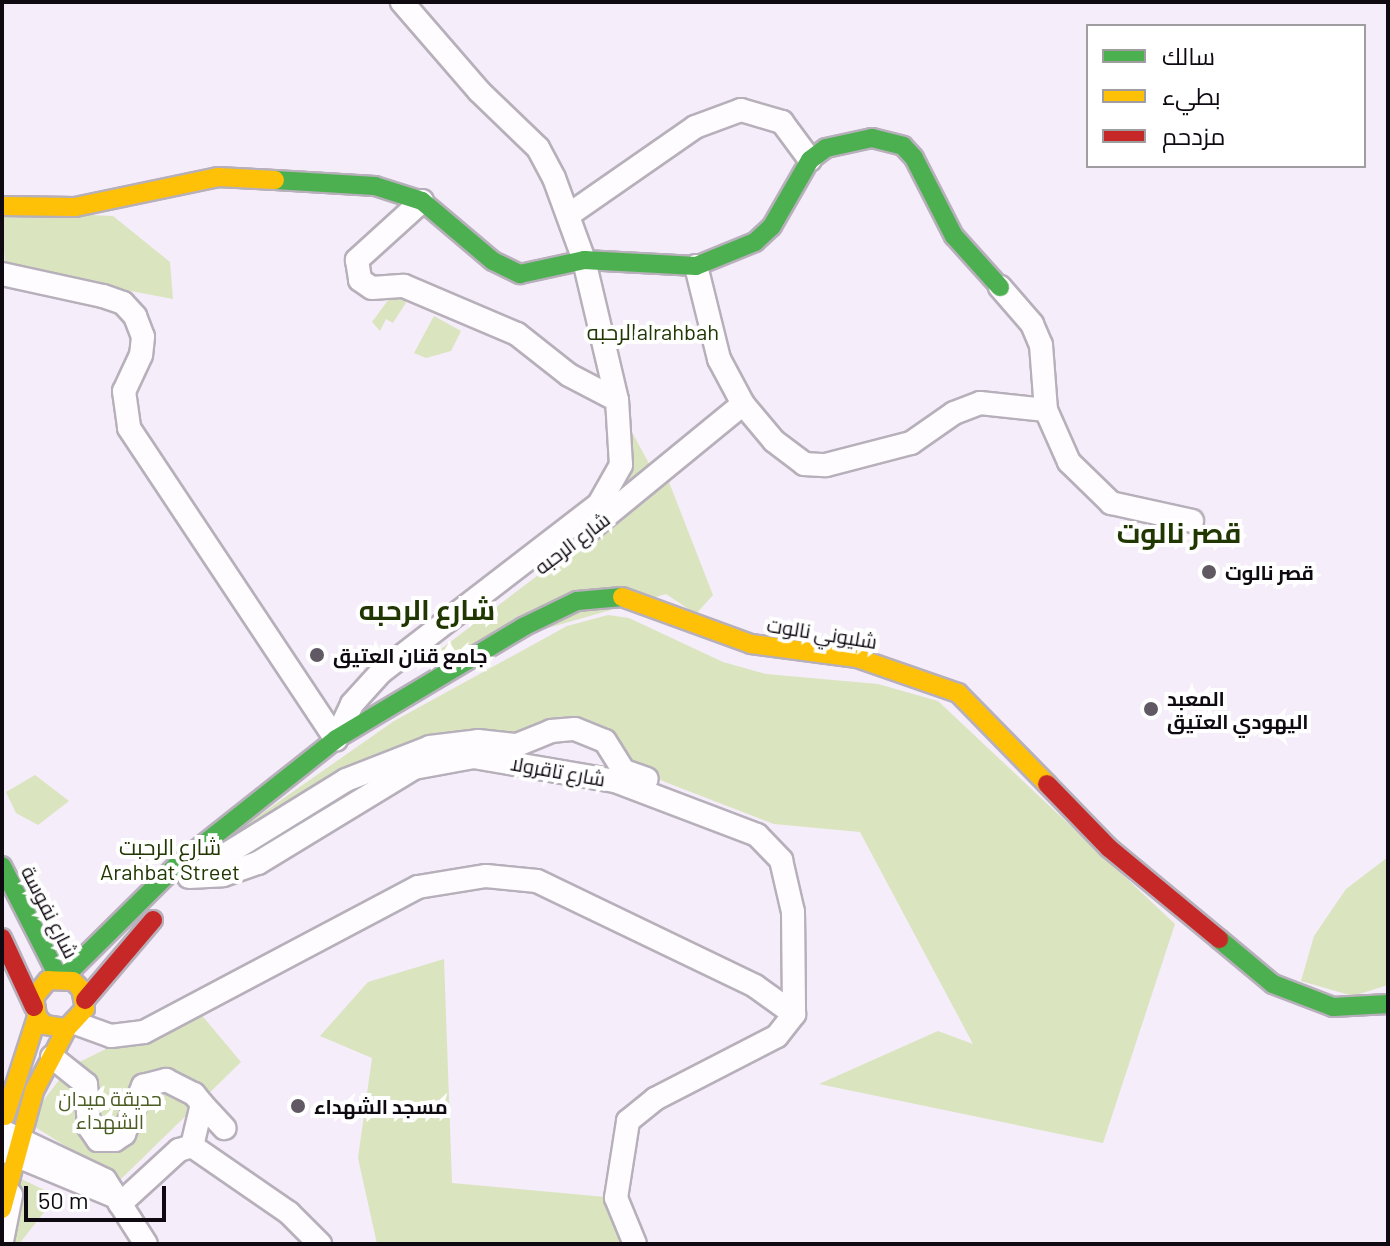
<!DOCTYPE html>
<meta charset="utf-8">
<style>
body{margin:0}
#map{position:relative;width:1390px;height:1246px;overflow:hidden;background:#f5edf9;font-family:Barlow,Cairo,sans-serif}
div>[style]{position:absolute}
.green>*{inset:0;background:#dae4bf}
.roads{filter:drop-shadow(2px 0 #b7b0bb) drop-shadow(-2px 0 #b7b0bb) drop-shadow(0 2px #b7b0bb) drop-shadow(0 -2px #b7b0bb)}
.street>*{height:22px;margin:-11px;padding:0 11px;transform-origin:11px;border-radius:11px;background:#fefcfe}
.fast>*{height:18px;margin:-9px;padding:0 9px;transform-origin:9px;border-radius:9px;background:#4caf50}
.slow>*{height:18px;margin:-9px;padding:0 9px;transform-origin:9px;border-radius:9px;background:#ffc107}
.jam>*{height:18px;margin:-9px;padding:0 9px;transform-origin:9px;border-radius:9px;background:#c62828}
.dots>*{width:22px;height:22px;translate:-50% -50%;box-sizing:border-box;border:4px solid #fff;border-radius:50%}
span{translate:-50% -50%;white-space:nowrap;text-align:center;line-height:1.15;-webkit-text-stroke:8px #fff;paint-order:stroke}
.street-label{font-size:20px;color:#0f0912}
.poi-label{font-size:20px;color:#0f0912;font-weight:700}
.left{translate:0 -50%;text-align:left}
.park-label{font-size:20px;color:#4b5d22}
.neighbourhood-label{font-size:22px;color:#203702}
.district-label{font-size:28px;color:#203702;font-weight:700}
.frame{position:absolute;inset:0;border:4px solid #0f0912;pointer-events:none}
.legend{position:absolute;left:1086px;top:24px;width:280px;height:144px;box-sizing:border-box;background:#fff;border:2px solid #9f9da0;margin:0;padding:10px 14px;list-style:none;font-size:24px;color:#0f0912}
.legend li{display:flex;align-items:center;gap:16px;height:40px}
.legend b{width:40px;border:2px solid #9f9da0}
.scale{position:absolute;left:24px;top:1186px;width:142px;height:36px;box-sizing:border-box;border:4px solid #0f0912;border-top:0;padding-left:10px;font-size:24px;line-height:28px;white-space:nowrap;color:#0f0912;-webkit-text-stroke:6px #fff;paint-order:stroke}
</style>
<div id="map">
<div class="green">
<i style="clip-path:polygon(2px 211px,113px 216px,170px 262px,173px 299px,5px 267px)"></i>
<i style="clip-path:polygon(394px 292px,409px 298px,393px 323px,386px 319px,380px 331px,372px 322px)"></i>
<i style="clip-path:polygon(434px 316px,461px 331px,451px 351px,426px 358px,414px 353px)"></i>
<i style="clip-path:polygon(632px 432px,654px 473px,628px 485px)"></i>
<i style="clip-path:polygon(667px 477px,713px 595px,696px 614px,666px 594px,420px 665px)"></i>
<i style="clip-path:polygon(608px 615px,629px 618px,723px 662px,766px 674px,878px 684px,938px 701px,1175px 924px,1103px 1143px,819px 1084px,938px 1031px,973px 1044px,860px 832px,774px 824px,665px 782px,574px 735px,428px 753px,214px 847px,394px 721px,567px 626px)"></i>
<i style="clip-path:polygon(35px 775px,69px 801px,38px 825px,16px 813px,6px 792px)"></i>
<i style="clip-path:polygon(1388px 857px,1388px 985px,1353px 996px,1301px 981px,1314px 936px,1346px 889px)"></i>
<i style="clip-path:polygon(444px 959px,452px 1183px,616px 1198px,635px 1244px,377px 1244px,358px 1158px,372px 1058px,320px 1036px,368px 982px)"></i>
<i style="clip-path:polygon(194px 1006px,241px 1062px,120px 1180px,27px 1122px,69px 1067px)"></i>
<i style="clip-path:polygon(11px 1174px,57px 1196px,19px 1244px,2px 1244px)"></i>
</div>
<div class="roads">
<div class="street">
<i style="left:422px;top:201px;width:88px;rotate:137.8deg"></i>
<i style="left:357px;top:260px;width:20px;rotate:81deg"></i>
<i style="left:360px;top:280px;width:14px;rotate:34deg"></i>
<i style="left:372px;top:288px;width:32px;rotate:-4deg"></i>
<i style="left:404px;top:286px;width:123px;rotate:23deg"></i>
<i style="left:517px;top:334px;width:66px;rotate:38.3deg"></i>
<i style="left:569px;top:375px;width:54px;rotate:27.5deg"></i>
<i style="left:570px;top:214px;width:152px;rotate:-34.8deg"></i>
<i style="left:695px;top:127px;width:49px;rotate:-20.3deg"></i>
<i style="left:741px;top:110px;width:43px;rotate:16.3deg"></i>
<i style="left:782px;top:122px;width:47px;rotate:53.6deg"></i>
<i style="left:696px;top:266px;width:96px;rotate:76.1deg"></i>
<i style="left:719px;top:359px;width:51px;rotate:61.9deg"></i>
<i style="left:743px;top:404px;width:48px;rotate:50deg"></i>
<i style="left:774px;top:441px;width:38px;rotate:37deg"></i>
<i style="left:804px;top:464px;width:22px;rotate:3deg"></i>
<i style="left:826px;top:465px;width:88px;rotate:-14.5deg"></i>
<i style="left:911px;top:443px;width:52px;rotate:-34.9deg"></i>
<i style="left:954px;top:413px;width:28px;rotate:-21deg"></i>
<i style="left:980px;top:403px;width:66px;rotate:6.1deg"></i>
<i style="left:2px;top:274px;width:103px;rotate:12.3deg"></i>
<i style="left:103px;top:296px;width:21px;rotate:19deg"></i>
<i style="left:123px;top:303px;width:18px;rotate:47deg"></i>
<i style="left:135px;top:316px;width:22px;rotate:69deg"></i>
<i style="left:143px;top:337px;width:18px;rotate:96deg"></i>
<i style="left:141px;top:355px;width:40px;rotate:115deg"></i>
<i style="left:124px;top:391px;width:37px;rotate:82deg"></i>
<i style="left:129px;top:428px;width:374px;rotate:56.4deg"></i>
<i style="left:1000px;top:287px;width:49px;rotate:49.1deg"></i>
<i style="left:1032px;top:324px;width:23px;rotate:67deg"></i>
<i style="left:1041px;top:345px;width:65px;rotate:85.6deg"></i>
<i style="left:1046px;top:410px;width:57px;rotate:66.1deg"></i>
<i style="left:1069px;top:462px;width:59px;rotate:44.3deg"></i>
<i style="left:1111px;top:503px;width:83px;rotate:12.5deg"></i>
<i style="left:589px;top:530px;width:199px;rotate:-39.3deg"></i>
<i style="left:340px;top:730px;width:29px;rotate:-65deg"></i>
<i style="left:352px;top:704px;width:43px;rotate:-47.8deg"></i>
<i style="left:381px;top:672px;width:275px;rotate:-37.6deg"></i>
<i style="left:599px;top:504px;width:45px;rotate:-60.6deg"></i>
<i style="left:621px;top:465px;width:65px;rotate:-93.5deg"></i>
<i style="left:617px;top:400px;width:144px;rotate:-103.3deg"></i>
<i style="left:584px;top:260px;width:87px;rotate:-110.1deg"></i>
<i style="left:554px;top:178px;width:34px;rotate:-118deg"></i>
<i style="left:538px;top:148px;width:82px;rotate:-136deg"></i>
<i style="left:479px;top:91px;width:118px;rotate:-130.9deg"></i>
<i style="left:194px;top:874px;width:179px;rotate:-31.7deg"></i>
<i style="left:346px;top:780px;width:90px;rotate:-21.4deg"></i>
<i style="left:430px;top:747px;width:48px;rotate:-7.1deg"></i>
<i style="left:478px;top:741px;width:39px;rotate:6deg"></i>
<i style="left:517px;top:745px;width:37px;rotate:-22deg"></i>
<i style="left:551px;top:731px;width:24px;rotate:-5deg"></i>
<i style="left:575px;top:729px;width:32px;rotate:22deg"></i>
<i style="left:605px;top:741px;width:36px;rotate:58deg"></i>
<i style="left:624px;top:771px;width:24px;rotate:19deg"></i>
<i style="left:189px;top:877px;width:34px;rotate:-3deg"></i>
<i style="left:223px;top:875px;width:37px;rotate:-19deg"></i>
<i style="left:258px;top:863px;width:183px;rotate:-31.3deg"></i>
<i style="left:414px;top:768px;width:61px;rotate:-10.4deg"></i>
<i style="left:474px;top:757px;width:143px;rotate:9.7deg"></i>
<i style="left:615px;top:781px;width:152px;rotate:20.8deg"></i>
<i style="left:757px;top:835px;width:35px;rotate:46deg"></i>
<i style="left:781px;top:860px;width:53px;rotate:77deg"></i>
<i style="left:793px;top:912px;width:102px;rotate:89.4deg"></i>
<i style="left:75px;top:1023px;width:38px;rotate:20deg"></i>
<i style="left:111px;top:1036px;width:33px;rotate:-7deg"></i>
<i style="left:144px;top:1032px;width:310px;rotate:-27.9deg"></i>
<i style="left:418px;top:887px;width:69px;rotate:-9.2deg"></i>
<i style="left:486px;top:876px;width:51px;rotate:5.6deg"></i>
<i style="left:537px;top:881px;width:242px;rotate:25.7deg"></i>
<i style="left:755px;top:986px;width:48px;rotate:35.7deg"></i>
<i style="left:52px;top:1057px;width:43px;rotate:38.5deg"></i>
<i style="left:86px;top:1084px;width:43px;rotate:86deg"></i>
<i style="left:89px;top:1127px;width:16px;rotate:55deg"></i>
<i style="left:98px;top:1140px;width:17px"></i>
<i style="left:115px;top:1140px;width:11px;rotate:-34deg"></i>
<i style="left:124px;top:1134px;width:52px;rotate:-68.4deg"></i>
<i style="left:143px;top:1086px;width:24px;rotate:-15deg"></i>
<i style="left:166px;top:1080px;width:31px;rotate:27deg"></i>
<i style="left:194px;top:1094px;width:13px;rotate:51deg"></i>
<i style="left:202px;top:1104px;width:43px;rotate:103.4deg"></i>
<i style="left:202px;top:1104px;width:33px;rotate:47deg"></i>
<i style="left:2px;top:1131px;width:114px;rotate:25.4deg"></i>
<i style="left:105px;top:1180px;width:76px;rotate:57.4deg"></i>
<i style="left:3px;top:1150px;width:117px;rotate:22.6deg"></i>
<i style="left:120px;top:1204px;width:80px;rotate:-42.5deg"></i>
<i style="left:179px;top:1150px;width:14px;rotate:-17deg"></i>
<i style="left:192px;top:1146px;width:118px;rotate:34.6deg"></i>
<i style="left:289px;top:1213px;width:44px;rotate:45deg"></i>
<i style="left:2px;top:1241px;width:47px;rotate:-78.9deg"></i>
<i style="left:635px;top:1244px;width:50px;rotate:-112.4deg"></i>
<i style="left:616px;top:1198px;width:78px;rotate:-81.1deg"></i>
<i style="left:628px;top:1121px;width:35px;rotate:-39deg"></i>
<i style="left:655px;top:1099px;width:137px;rotate:-27.3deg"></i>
<i style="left:777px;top:1036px;width:28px;rotate:-52deg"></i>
</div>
<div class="fast">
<i style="left:275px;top:180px;width:100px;rotate:3.4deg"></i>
<i style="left:375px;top:186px;width:49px;rotate:17.7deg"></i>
<i style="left:422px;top:201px;width:93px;rotate:40.2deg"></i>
<i style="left:493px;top:261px;width:30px;rotate:26deg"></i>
<i style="left:520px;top:274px;width:66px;rotate:-12.3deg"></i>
<i style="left:584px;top:260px;width:112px;rotate:3.1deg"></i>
<i style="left:696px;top:266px;width:64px;rotate:-22.1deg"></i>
<i style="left:755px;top:242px;width:23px;rotate:-43deg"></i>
<i style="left:772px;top:226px;width:76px;rotate:-60.1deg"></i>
<i style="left:810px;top:160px;width:20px;rotate:-37deg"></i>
<i style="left:826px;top:148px;width:47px;rotate:-12.3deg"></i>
<i style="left:872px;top:138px;width:32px;rotate:14deg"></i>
<i style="left:903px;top:146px;width:16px;rotate:47deg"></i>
<i style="left:914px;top:158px;width:88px;rotate:62.9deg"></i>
<i style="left:954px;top:236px;width:69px;rotate:48deg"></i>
<i style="left:2px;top:866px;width:126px;rotate:63deg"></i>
<i style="left:1219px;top:939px;width:70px;rotate:39.8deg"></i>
<i style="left:1273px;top:984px;width:64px;rotate:21deg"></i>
<i style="left:1333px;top:1007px;width:55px;rotate:-3.1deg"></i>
<i style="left:63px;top:978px;width:159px;rotate:-44.7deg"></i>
<i style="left:176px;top:866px;width:204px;rotate:-38.4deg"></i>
<i style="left:336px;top:739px;width:218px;rotate:-30.9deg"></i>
<i style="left:523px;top:627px;width:60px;rotate:-25.7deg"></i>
<i style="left:577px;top:601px;width:45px;rotate:-5.1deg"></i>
</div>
<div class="slow">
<i style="left:2px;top:206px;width:73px;rotate:0.8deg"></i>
<i style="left:75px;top:207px;width:146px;rotate:-11.8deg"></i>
<i style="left:218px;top:177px;width:57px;rotate:3deg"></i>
<i style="left:622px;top:597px;width:137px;rotate:20deg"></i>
<i style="left:751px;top:644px;width:107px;rotate:7.5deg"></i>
<i style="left:857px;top:658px;width:107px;rotate:19.1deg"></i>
<i style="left:958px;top:693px;width:127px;rotate:45.6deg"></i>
<i style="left:5px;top:1116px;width:104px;rotate:-72.1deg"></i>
<i style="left:2px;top:1209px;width:122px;rotate:-74.8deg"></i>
<i style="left:34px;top:1091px;width:71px;rotate:-62.4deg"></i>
<i style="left:67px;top:1028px;width:26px;rotate:-47deg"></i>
<i style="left:85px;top:1009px;width:20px;rotate:-101deg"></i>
<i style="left:81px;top:989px;width:11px;rotate:-135deg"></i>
<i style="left:73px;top:981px;width:25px;rotate:-178deg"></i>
<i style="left:48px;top:980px;width:22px;rotate:129deg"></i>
<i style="left:34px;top:997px;width:20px;rotate:81deg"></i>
<i style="left:37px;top:1017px;width:11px;rotate:45deg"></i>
<i style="left:45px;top:1025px;width:22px;rotate:8deg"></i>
</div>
<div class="jam">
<i style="left:1047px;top:784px;width:89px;rotate:45.9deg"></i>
<i style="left:1109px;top:848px;width:143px;rotate:39.6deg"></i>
<i style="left:2px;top:938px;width:76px;rotate:65.1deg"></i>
<i style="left:85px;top:1000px;width:105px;rotate:-49.6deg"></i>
</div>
</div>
<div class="dots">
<i style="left:1209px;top:572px;background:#605963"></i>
<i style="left:317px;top:655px;background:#605963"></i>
<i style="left:1151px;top:709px;background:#605963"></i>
<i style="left:298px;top:1106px;background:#605963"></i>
</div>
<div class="street-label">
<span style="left:572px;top:543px;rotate:-37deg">شارع الرحبه</span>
<span style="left:822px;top:633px;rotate:9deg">شليوني نالوت</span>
<span style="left:558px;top:771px;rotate:10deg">شارع تاقرولا</span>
<span style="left:50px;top:912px;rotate:63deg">شارع نفوسة</span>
</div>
<div class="poi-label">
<span class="left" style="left:1225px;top:572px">قصر نالوت</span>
<span class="left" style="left:333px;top:655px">جامع قنان العتيق</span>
<span class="left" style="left:1167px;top:710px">المعبد<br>اليهودي العتيق</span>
<span class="left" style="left:314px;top:1106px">مسجد الشهداء</span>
</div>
<div class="park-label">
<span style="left:110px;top:1110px">حديقة ميدان<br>الشهداء</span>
</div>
<div class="neighbourhood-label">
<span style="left:653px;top:332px">الرحبهalrahbah</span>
<span style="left:170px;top:859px">شارع الرحبت<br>Arahbat Street</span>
</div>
<div class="district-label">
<span style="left:1179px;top:532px">قصر نالوت</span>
<span style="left:427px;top:609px">شارع الرحبه</span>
</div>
<div class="frame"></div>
<ul class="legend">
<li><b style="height:10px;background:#4caf50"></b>سالك</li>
<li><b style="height:10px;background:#ffc107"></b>بطيء</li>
<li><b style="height:10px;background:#c62828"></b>مزدحم</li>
</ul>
<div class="scale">50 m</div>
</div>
